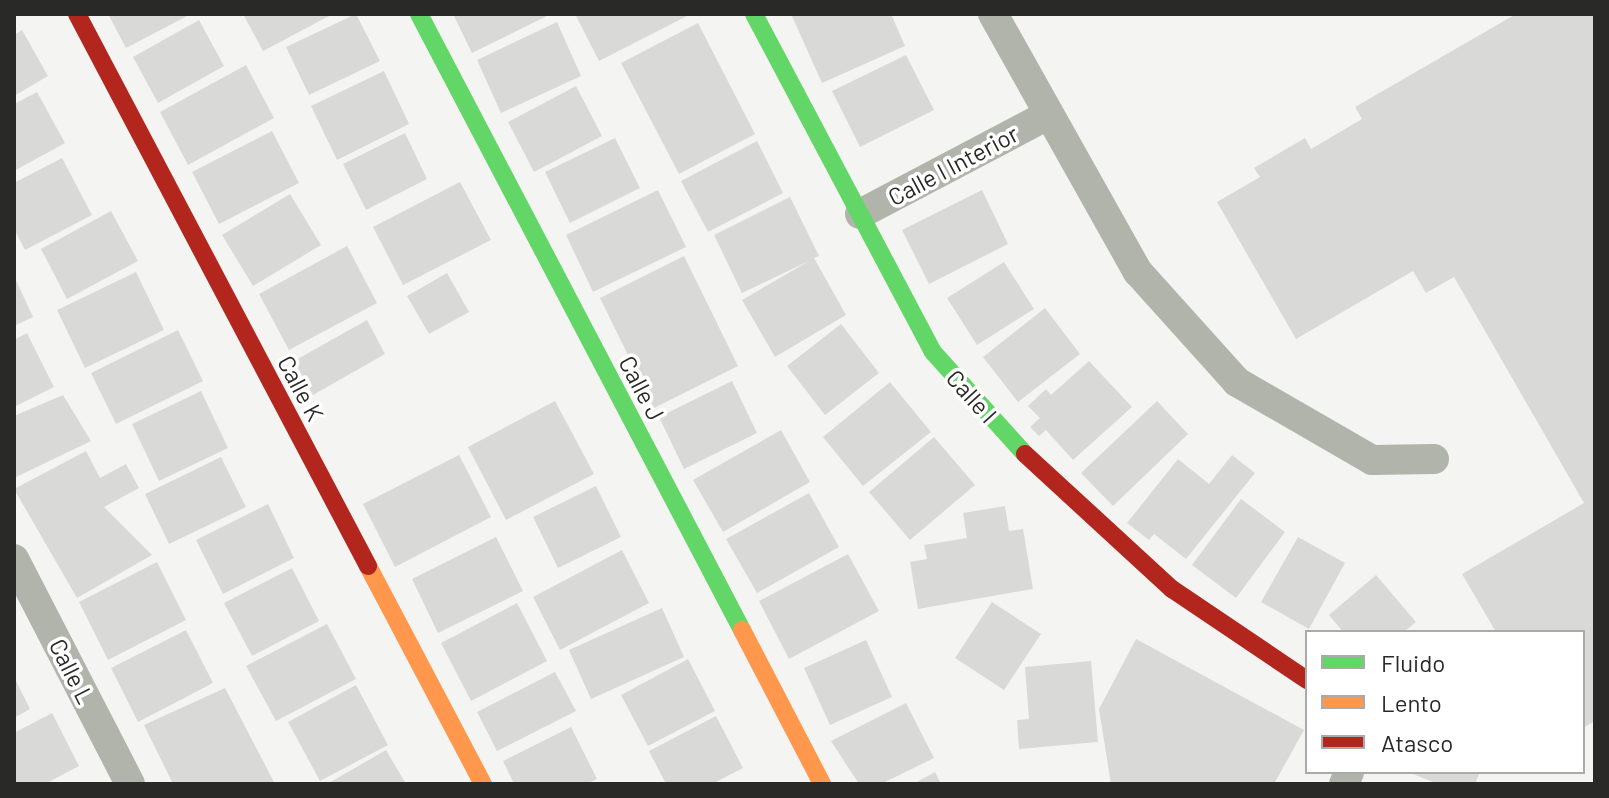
<!DOCTYPE html>
<style>
body{margin:0}
#map{position:relative;width:1609px;height:798px;overflow:hidden;background:#f4f5f2;font-family:Barlow,sans-serif}
div>[style]{position:absolute}
.building>*{inset:0;background:#d9dad8}
.street>*{height:30px;margin:-15px;padding:0 15px;transform-origin:15px;border-radius:15px;background:#b1b4ab}
.fast>*{height:18px;margin:-9px;padding:0 9px;transform-origin:9px;border-radius:9px;background:#63d668}
.slow>*{height:18px;margin:-9px;padding:0 9px;transform-origin:9px;border-radius:9px;background:#ff974d}
.jam>*{height:18px;margin:-9px;padding:0 9px;transform-origin:9px;border-radius:9px;background:#b3261e}
span{translate:-50% -50%;white-space:nowrap;text-align:center;line-height:1.15;-webkit-text-stroke:7px #fff;paint-order:stroke}
.street-label{font-size:24px;color:#292a28}
.frame{position:absolute;inset:0;border:16px solid #292a28;pointer-events:none}
.legend{position:absolute;left:1305px;top:630px;width:280px;height:144px;box-sizing:border-box;background:#fff;border:2px solid #a9aaa9;margin:0;padding:10px 14px;list-style:none;font-size:24px;color:#292a28}
.legend li{display:flex;align-items:center;gap:16px;height:40px}
.legend b{width:40px;border:2px solid #a9aaa9}
</style>
<div id="map">
<div class="building">
<i style="clip-path:polygon(108px 14px,191px 14px,126px 48px)"></i>
<i style="clip-path:polygon(243px 14px,333px 14px,263px 51px)"></i>
<i style="clip-path:polygon(356px 14px,380px 61px,309px 95px,286px 47px)"></i>
<i style="clip-path:polygon(453px 14px,551px 14px,472px 53px)"></i>
<i style="clip-path:polygon(575px 14px,691px 14px,599px 61px)"></i>
<i style="clip-path:polygon(791px 14px,891px 14px,905px 46px,822px 83px)"></i>
<i style="clip-path:polygon(1516px 14px,1595px 14px,1595px 721px,1583px 728px,1583px 632px,1496px 632px,1462px 574px,1584px 503px,1454px 277px,1426px 293px,1413px 271px,1296px 339px,1217px 202px,1260px 177px,1254px 168px,1305px 138px,1311px 149px,1362px 119px,1355px 107px)"></i>
<i style="clip-path:polygon(199px 20px,224px 66px,158px 103px,133px 57px)"></i>
<i style="clip-path:polygon(557px 22px,581px 76px,501px 113px,477px 60px)"></i>
<i style="clip-path:polygon(698px 23px,755px 134px,679px 174px,621px 63px)"></i>
<i style="clip-path:polygon(22px 30px,48px 76px,14px 96px,14px 35px)"></i>
<i style="clip-path:polygon(906px 55px,934px 110px,860px 147px,832px 91px)"></i>
<i style="clip-path:polygon(246px 65px,274px 118px,188px 165px,160px 112px)"></i>
<i style="clip-path:polygon(384px 71px,409px 124px,337px 160px,311px 106px)"></i>
<i style="clip-path:polygon(576px 86px,602px 136px,534px 172px,508px 122px)"></i>
<i style="clip-path:polygon(37px 92px,65px 143px,14px 171px,14px 104px)"></i>
<i style="clip-path:polygon(272px 131px,299px 183px,219px 224px,192px 172px)"></i>
<i style="clip-path:polygon(405px 133px,427px 179px,366px 210px,343px 164px)"></i>
<i style="clip-path:polygon(615px 138px,640px 188px,570px 223px,545px 172px)"></i>
<i style="clip-path:polygon(757px 141px,783px 193px,708px 232px,681px 181px)"></i>
<i style="clip-path:polygon(62px 158px,92px 215px,25px 250px,14px 229px,14px 183px)"></i>
<i style="clip-path:polygon(460px 182px,491px 240px,403px 285px,373px 227px)"></i>
<i style="clip-path:polygon(658px 190px,686px 247px,593px 292px,566px 235px)"></i>
<i style="clip-path:polygon(982px 190px,1008px 244px,929px 284px,902px 230px)"></i>
<i style="clip-path:polygon(290px 194px,321px 245px,253px 286px,222px 235px)"></i>
<i style="clip-path:polygon(790px 197px,819px 256px,814px 258px,846px 315px,775px 357px,742px 300px,809px 261px,742px 293px,714px 235px)"></i>
<i style="clip-path:polygon(111px 211px,138px 261px,67px 299px,41px 249px)"></i>
<i style="clip-path:polygon(347px 246px,377px 303px,289px 350px,259px 294px)"></i>
<i style="clip-path:polygon(684px 256px,738px 366px,654px 408px,600px 298px)"></i>
<i style="clip-path:polygon(1004px 262px,1034px 309px,977px 345px,947px 298px)"></i>
<i style="clip-path:polygon(136px 272px,164px 330px,85px 368px,57px 310px)"></i>
<i style="clip-path:polygon(447px 273px,469px 312px,429px 334px,407px 296px)"></i>
<i style="clip-path:polygon(14px 276px,33px 317px,14px 326px)"></i>
<i style="clip-path:polygon(1045px 308px,1080px 354px,1018px 402px,983px 357px)"></i>
<i style="clip-path:polygon(367px 320px,385px 354px,313px 395px,294px 361px)"></i>
<i style="clip-path:polygon(841px 324px,879px 373px,825px 415px,787px 366px)"></i>
<i style="clip-path:polygon(178px 330px,203px 381px,116px 424px,91px 373px)"></i>
<i style="clip-path:polygon(27px 333px,54px 387px,14px 407px,14px 340px)"></i>
<i style="clip-path:polygon(1089px 361px,1132px 407px,1073px 460px,1046px 430px,1039px 436px,1030px 427px,1040px 418px,1028px 406px,1046px 389px,1051px 395px)"></i>
<i style="clip-path:polygon(732px 381px,757px 433px,684px 469px,659px 417px)"></i>
<i style="clip-path:polygon(890px 382px,931px 432px,863px 486px,823px 437px)"></i>
<i style="clip-path:polygon(201px 391px,228px 448px,159px 481px,132px 424px)"></i>
<i style="clip-path:polygon(63px 395px,91px 441px,14px 478px,14px 416px)"></i>
<i style="clip-path:polygon(555px 401px,594px 474px,506px 520px,468px 447px)"></i>
<i style="clip-path:polygon(1157px 401px,1188px 434px,1113px 506px,1081px 473px)"></i>
<i style="clip-path:polygon(781px 430px,810px 482px,723px 532px,693px 480px)"></i>
<i style="clip-path:polygon(934px 437px,975px 485px,910px 540px,869px 492px)"></i>
<i style="clip-path:polygon(86px 451px,100px 478px,126px 464px,139px 488px,104px 507px,152px 555px,77px 598px,14px 489px)"></i>
<i style="clip-path:polygon(459px 455px,491px 517px,395px 567px,363px 504px)"></i>
<i style="clip-path:polygon(1232px 455px,1255px 473px,1186px 559px,1154px 534px,1149px 540px,1127px 523px,1178px 459px,1209px 484px)"></i>
<i style="clip-path:polygon(221px 457px,246px 507px,169px 544px,145px 494px)"></i>
<i style="clip-path:polygon(596px 486px,621px 537px,558px 568px,533px 517px)"></i>
<i style="clip-path:polygon(809px 493px,839px 547px,757px 593px,726px 539px)"></i>
<i style="clip-path:polygon(1241px 499px,1285px 532px,1236px 598px,1192px 565px)"></i>
<i style="clip-path:polygon(268px 504px,294px 558px,223px 594px,196px 540px)"></i>
<i style="clip-path:polygon(1005px 506px,1009px 531px,1023px 529px,1033px 589px,918px 609px,910px 562px,927px 559px,924px 545px,967px 538px,963px 513px)"></i>
<i style="clip-path:polygon(496px 537px,523px 591px,438px 633px,412px 579px)"></i>
<i style="clip-path:polygon(1298px 537px,1345px 563px,1309px 629px,1261px 602px)"></i>
<i style="clip-path:polygon(622px 550px,649px 603px,560px 650px,533px 597px)"></i>
<i style="clip-path:polygon(848px 554px,879px 611px,789px 659px,759px 601px)"></i>
<i style="clip-path:polygon(157px 562px,186px 620px,108px 660px,79px 602px)"></i>
<i style="clip-path:polygon(292px 568px,319px 621px,252px 656px,224px 603px)"></i>
<i style="clip-path:polygon(1376px 575px,1416px 622px,1404px 632px,1343px 632px,1329px 615px)"></i>
<i style="clip-path:polygon(992px 602px,1041px 634px,1004px 690px,955px 658px)"></i>
<i style="clip-path:polygon(517px 603px,547px 661px,471px 701px,441px 643px)"></i>
<i style="clip-path:polygon(662px 608px,684px 657px,591px 699px,569px 650px)"></i>
<i style="clip-path:polygon(327px 624px,356px 679px,276px 721px,246px 666px)"></i>
<i style="clip-path:polygon(186px 630px,213px 683px,138px 722px,111px 668px)"></i>
<i style="clip-path:polygon(1136px 639px,1304px 730px,1274px 784px,1111px 784px,1099px 709px)"></i>
<i style="clip-path:polygon(866px 640px,892px 697px,830px 725px,804px 668px)"></i>
<i style="clip-path:polygon(688px 659px,715px 711px,648px 746px,621px 695px)"></i>
<i style="clip-path:polygon(1091px 661px,1098px 742px,1019px 749px,1017px 720px,1029px 719px,1025px 667px)"></i>
<i style="clip-path:polygon(555px 672px,576px 711px,497px 751px,477px 712px)"></i>
<i style="clip-path:polygon(14px 677px,30px 709px,14px 718px)"></i>
<i style="clip-path:polygon(356px 685px,388px 745px,320px 781px,288px 722px)"></i>
<i style="clip-path:polygon(225px 688px,275px 784px,173px 784px,144px 725px)"></i>
<i style="clip-path:polygon(906px 703px,934px 758px,881px 784px,859px 784px,831px 741px)"></i>
<i style="clip-path:polygon(52px 713px,79px 766px,45px 784px,14px 784px,14px 733px)"></i>
<i style="clip-path:polygon(716px 716px,743px 768px,712px 784px,666px 784px,649px 751px)"></i>
<i style="clip-path:polygon(571px 727px,597px 779px,586px 784px,514px 784px,503px 761px)"></i>
<i style="clip-path:polygon(386px 750px,406px 784px,327px 784px)"></i>
<i style="clip-path:polygon(935px 772px,941px 784px,913px 784px)"></i>
<i style="clip-path:polygon(1408px 772px,1480px 772px,1475px 784px,1438px 784px)"></i>
</div>
<div class="street">
<i style="left:993px;top:14px;width:296px;rotate:60.7deg"></i>
<i style="left:1138px;top:272px;width:148px;rotate:48deg"></i>
<i style="left:1237px;top:382px;width:156px;rotate:30deg"></i>
<i style="left:1372px;top:460px;width:62px;rotate:-0.9deg"></i>
<i style="left:860px;top:214px;width:210px;rotate:-27.8deg"></i>
<i style="left:14px;top:559px;width:253px;rotate:62.7deg"></i>
<i style="left:1344px;top:784px;width:13px;rotate:-67deg"></i>
</div>
<div class="fast">
<i style="left:419px;top:14px;width:696px;rotate:62.33deg"></i>
<i style="left:754px;top:14px;width:382px;rotate:62.1deg"></i>
<i style="left:933px;top:352px;width:137px;rotate:48deg"></i>
</div>
<div class="slow">
<i style="left:368px;top:566px;width:246px;rotate:62.2deg"></i>
<i style="left:742px;top:630px;width:174px;rotate:62.5deg"></i>
</div>
<div class="jam">
<i style="left:77px;top:14px;width:624px;rotate:62.2deg"></i>
<i style="left:1025px;top:454px;width:200px;rotate:42.6deg"></i>
<i style="left:1172px;top:589px;width:163px;rotate:34deg"></i>
</div>
<div class="street-label">
<span style="left:953px;top:165px;rotate:-28deg">Calle I Interior</span>
<span style="left:301px;top:388px;rotate:62deg">Calle K</span>
<span style="left:642px;top:388px;rotate:62deg">Calle J</span>
<span style="left:972px;top:396px;rotate:48deg">Calle I</span>
<span style="left:72px;top:671px;rotate:63deg">Calle L</span>
</div>
<div class="frame"></div>
<ul class="legend">
<li><b style="height:10px;background:#63d668"></b>Fluido</li>
<li><b style="height:10px;background:#ff974d"></b>Lento</li>
<li><b style="height:10px;background:#b3261e"></b>Atasco</li>
</ul>
</div>
